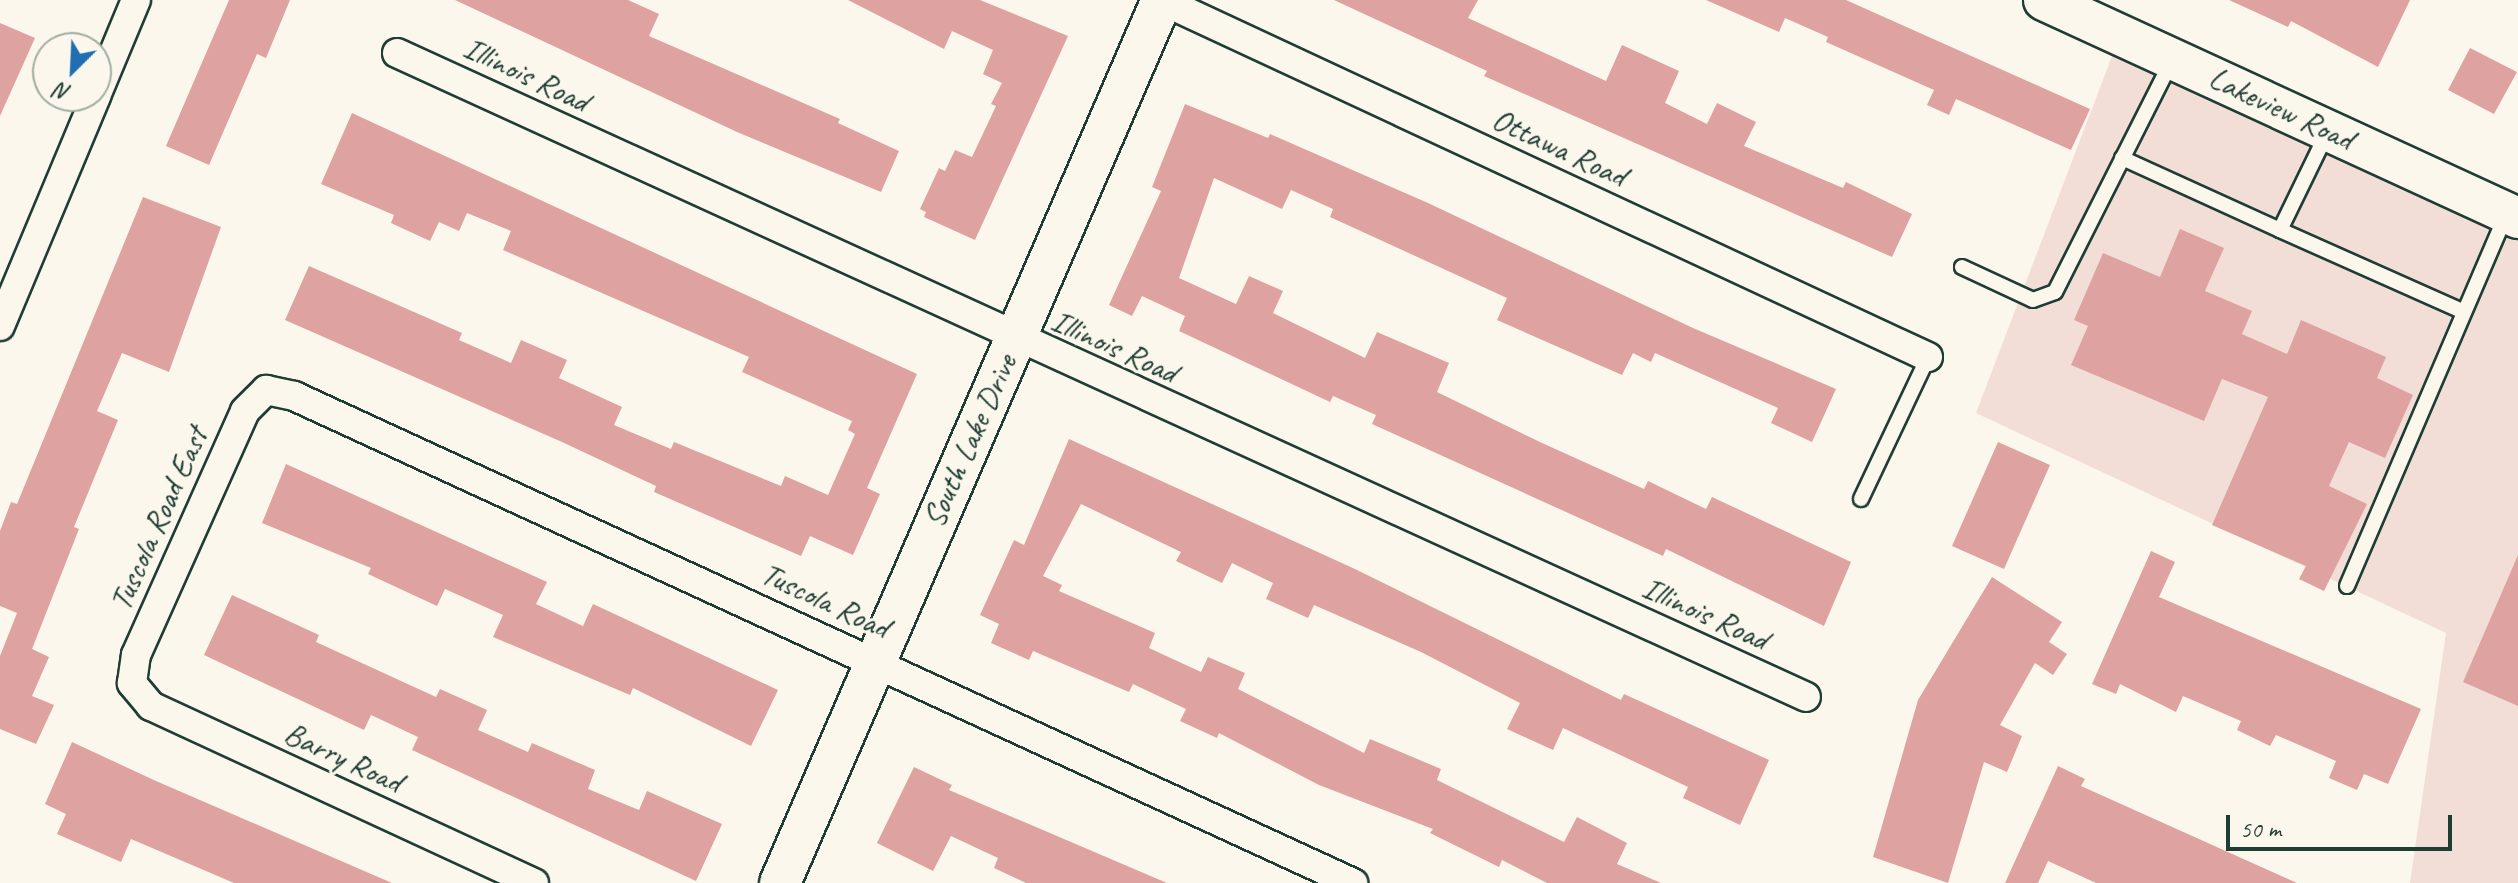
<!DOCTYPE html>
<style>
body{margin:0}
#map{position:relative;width:2518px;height:883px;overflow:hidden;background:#fbf7ec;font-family:Caveat,sans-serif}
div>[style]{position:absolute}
.built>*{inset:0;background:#f2ded6}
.building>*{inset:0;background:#dea3a1}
.roads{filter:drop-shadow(2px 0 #1f3d34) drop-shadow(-2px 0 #1f3d34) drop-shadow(0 2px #1f3d34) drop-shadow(0 -2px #1f3d34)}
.lane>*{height:14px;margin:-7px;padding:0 7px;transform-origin:7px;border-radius:7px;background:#fbf7ec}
.street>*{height:28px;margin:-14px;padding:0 14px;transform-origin:14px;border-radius:14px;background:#fbf7ec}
.secondary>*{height:40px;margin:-20px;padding:0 20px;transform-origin:20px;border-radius:20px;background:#fbf7ec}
span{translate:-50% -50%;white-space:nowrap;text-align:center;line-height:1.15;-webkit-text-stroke:6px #fbf7ec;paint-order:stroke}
.street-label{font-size:32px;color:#1f3d34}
.north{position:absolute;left:32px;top:32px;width:80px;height:80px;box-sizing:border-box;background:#fbf7ec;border:2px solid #a3ada2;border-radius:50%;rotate:204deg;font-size:22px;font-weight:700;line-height:32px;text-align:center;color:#1f3d34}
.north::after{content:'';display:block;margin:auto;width:28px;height:36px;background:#1f6fb2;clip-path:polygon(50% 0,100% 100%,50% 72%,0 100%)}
.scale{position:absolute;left:2226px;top:815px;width:226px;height:36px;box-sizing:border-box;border:4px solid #1f3d34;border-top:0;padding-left:10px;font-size:24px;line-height:28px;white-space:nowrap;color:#1f3d34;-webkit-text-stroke:6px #fbf7ec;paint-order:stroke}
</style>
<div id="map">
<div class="built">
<i style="clip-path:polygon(2114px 51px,2518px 238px,2518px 883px,2410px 883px,2446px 633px,1976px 413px)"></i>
</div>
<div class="building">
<i style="clip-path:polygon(229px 0,290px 0,266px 58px,257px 54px,209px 165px,166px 146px)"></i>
<i style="clip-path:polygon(455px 0,628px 0,659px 14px,649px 36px,840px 119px,838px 123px,899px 151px,881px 192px,737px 132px)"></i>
<i style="clip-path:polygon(848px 0,980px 0,1068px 36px,975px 240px,924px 217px,926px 212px,920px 209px,939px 168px,945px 171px,955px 150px,972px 157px,996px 106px,991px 104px,1002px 83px,983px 74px,993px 50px,952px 31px,944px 49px)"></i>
<i style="clip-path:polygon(1334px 0,1478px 0,1468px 18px,1606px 81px,1622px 45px,1679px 71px,1665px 103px,1707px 124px,1717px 103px,1756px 122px,1744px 146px,1843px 188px,1846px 182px,1912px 214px,1892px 257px,1484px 76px,1487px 71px)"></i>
<i style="clip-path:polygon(1706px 0,1846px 0,2090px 109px,2071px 150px,1956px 99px,1949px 115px,1927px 105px,1934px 90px,1826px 42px,1828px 37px,1785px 18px,1779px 32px)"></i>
<i style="clip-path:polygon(2229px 0,2410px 0,2378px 67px,2291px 21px,2288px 27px)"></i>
<i style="clip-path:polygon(0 23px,35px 38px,0 116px)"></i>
<i style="clip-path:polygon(2470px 48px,2517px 72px,2494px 114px,2448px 90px)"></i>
<i style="clip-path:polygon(1185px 104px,1268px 138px,1270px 134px,1428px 203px,1693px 328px,1836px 389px,1812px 442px,1771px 423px,1778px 408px,1655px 353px,1651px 362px,1633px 353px,1622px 375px,1497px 320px,1507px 298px,1330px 217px,1333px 209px,1291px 190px,1282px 209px,1214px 178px,1179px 278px,1236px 304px,1249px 276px,1283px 291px,1273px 313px,1365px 358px,1377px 332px,1449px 363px,1437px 392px,1542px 443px,1644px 489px,1648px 481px,1706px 509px,1712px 497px,1851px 562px,1824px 626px,1666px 549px,1663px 556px,1372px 424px,1376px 415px,1333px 396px,1330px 402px,1179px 331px,1185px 316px,1142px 296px,1132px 316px,1109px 305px,1161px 191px,1152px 187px)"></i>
<i style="clip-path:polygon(352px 113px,917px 374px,867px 488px,880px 494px,853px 555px,810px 536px,801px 556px,654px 492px,656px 486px,562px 442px,285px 320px,309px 266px,462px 333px,459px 340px,511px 363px,521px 340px,567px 360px,559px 378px,622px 407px,614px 425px,671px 449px,674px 442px,781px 486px,785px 476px,828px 495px,855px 434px,848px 430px,852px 421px,742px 372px,749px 357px,503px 250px,511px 231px,467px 213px,459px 231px,439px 222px,430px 241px,391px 223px,394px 215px,321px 184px)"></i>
<i style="clip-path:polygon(143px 197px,221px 227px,169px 372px,122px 353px,97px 411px,118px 420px,74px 527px,79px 529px,32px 649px,49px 657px,32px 696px,54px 705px,36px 744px,0 729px,0 656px,17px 613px,0 606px,0 531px,11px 502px,17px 504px)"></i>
<i style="clip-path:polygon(2180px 229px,2224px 248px,2205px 291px,2252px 311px,2242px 334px,2287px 354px,2301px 320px,2386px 357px,2377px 378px,2413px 395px,2385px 458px,2349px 442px,2329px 486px,2367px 504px,2324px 591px,2299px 579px,2306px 566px,2212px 525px,2268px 397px,2222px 379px,2204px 421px,2071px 365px,2088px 326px,2074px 320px,2103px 253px,2160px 277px)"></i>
<i style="clip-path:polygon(1069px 439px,1355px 569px,1621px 700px,1624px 694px,1769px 760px,1740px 825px,1683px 798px,1688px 787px,1563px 728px,1553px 750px,1507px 729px,1520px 703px,1421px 652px,1314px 605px,1308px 618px,1266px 599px,1273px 583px,1232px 563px,1222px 583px,1176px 561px,1181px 552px,1081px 504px,1043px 576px,1062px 585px,1059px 591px,1155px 633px,1149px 648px,1201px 672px,1208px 657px,1245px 673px,1238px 689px,1364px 753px,1370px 739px,1441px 769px,1437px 780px,1564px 842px,1577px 817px,1627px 843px,1617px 864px,1661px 883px,1547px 883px,1502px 860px,1499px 867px,1430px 833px,1433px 829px,1319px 785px,1219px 733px,1217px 738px,1180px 721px,1186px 709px,1133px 684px,1129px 692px,1033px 651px,1029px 660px,991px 643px,999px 624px,980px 615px,1014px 540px,1024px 545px)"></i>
<i style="clip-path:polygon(1998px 442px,2050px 465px,2004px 569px,1952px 546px)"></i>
<i style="clip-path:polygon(286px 464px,547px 582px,536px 604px,583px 626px,593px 604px,778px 690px,751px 746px,633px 688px,630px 695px,493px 637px,503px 615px,445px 589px,437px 606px,368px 574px,371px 568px,262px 523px)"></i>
<i style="clip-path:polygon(2151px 551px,2175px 562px,2159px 597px,2421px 709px,2388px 784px,2364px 774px,2357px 790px,2329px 778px,2336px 761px,2276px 735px,2270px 746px,2237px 730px,2241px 721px,2183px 696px,2176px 712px,2120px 684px,2116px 694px,2092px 684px)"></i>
<i style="clip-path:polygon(2518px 555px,2518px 706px,2463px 682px)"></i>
<i style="clip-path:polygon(1992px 577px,2062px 622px,2049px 642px,2067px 654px,2053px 675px,2035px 663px,2000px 725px,2022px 736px,2007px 772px,1984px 762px,1948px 883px,1873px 857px,1918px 700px)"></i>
<i style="clip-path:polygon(232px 595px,319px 635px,316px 642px,436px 697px,440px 689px,487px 710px,478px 730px,528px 752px,532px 743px,595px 770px,588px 789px,639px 810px,647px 791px,722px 824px,696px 881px,412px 750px,418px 737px,371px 715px,364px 730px,204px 655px)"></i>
<i style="clip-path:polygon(72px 742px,156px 781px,392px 883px,234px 883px,131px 839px,121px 862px,57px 834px,66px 814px,45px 804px)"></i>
<i style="clip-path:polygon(2058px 766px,2085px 779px,2081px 786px,2297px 883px,2096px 883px,2048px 861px,2038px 883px,2005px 883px)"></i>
<i style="clip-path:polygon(914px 767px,952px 785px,949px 790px,1167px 883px,1026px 883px,994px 868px,998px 858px,951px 836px,933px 871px,877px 843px)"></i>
</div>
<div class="roads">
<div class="lane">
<i style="left:2122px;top:158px;width:174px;rotate:24.5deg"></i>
<i style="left:2280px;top:230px;width:110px;rotate:-64.1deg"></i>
<i style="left:2280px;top:230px;width:201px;rotate:24deg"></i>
<i style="left:1962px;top:267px;width:78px;rotate:24.9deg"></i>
<i style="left:2033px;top:300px;width:23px;rotate:-20deg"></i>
<i style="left:2055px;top:292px;width:260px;rotate:-63.2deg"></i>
<i style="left:1861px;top:499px;width:157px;rotate:-64.7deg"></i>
<i style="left:2347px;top:586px;width:406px;rotate:-66.8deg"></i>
</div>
<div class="street">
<i style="left:1161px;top:0;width:846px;rotate:24.96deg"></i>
<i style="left:397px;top:53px;width:1549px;rotate:24.56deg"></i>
<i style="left:96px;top:96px;width:104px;rotate:-67.4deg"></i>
<i style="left:0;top:326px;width:249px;rotate:-67.3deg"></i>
<i style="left:534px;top:883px;width:422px;rotate:-155.2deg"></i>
<i style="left:151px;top:706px;width:30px;rotate:-130deg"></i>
<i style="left:132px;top:683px;width:28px;rotate:-82deg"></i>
<i style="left:136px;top:655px;width:267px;rotate:-65.9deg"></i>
<i style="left:245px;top:411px;width:30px;rotate:-45deg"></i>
<i style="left:266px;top:390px;width:29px;rotate:12deg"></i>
<i style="left:294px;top:396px;width:1166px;rotate:24.7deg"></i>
</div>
<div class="secondary">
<i style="left:2044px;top:0;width:522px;rotate:24.7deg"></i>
<i style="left:780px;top:883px;width:962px;rotate:-66.61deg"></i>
</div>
</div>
<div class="street-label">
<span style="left:526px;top:75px;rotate:25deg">Illinois Road</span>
<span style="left:2281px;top:109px;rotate:25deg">Lakeview Road</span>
<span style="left:1559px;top:148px;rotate:25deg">Ottawa Road</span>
<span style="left:1114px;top:347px;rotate:24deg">Illinois Road</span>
<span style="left:970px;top:441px;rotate:-66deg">South Lake Drive</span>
<span style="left:159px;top:519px;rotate:-66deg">Tuscola Road East</span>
<span style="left:825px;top:601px;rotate:25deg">Tuscola Road</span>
<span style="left:1705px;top:614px;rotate:24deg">Illinois Road</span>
<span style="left:343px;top:758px;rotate:25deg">Barry Road</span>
</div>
<div class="north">N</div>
<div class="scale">50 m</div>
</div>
